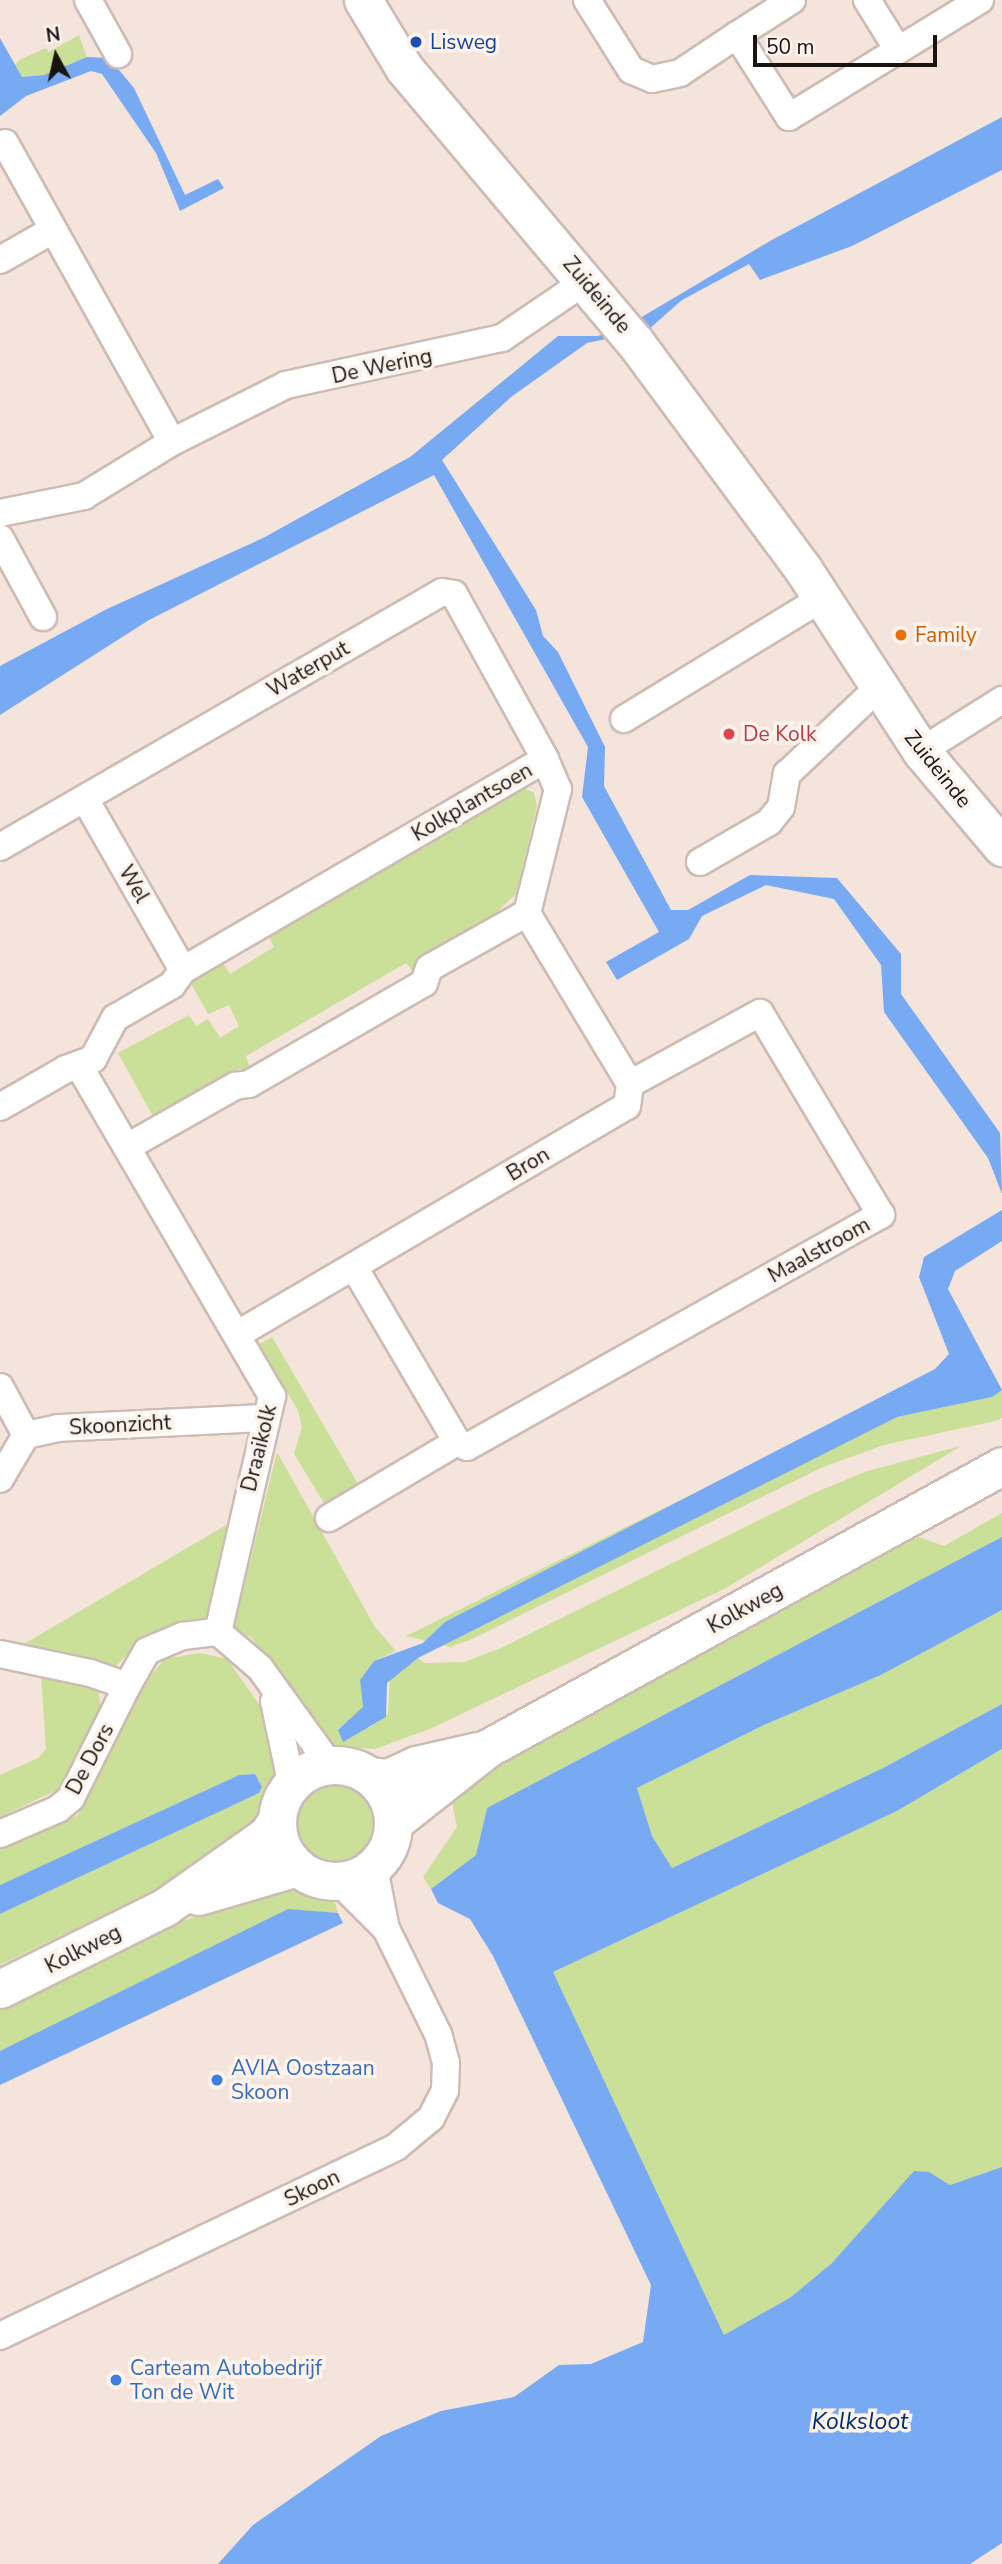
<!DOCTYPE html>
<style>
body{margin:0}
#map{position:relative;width:1002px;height:2564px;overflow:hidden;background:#f5e4db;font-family:"Nunito Sans",sans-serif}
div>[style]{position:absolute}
.green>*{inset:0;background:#cadf97}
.round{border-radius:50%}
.water>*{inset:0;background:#78a9f3}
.roads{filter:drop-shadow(2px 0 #cdbcb3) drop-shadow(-2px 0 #cdbcb3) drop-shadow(0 2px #cdbcb3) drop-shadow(0 -2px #cdbcb3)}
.street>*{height:26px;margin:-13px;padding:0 13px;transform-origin:13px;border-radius:13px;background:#fff}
.secondary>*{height:37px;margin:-18.5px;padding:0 18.5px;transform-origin:18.5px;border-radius:18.5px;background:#fff}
.secondary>.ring{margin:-18.5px;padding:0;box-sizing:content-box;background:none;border:37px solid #fff;border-radius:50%}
.dots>*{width:19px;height:19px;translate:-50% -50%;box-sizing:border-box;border:4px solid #fdf3ed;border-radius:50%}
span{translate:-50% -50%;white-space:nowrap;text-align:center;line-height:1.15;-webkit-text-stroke:7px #fdf3ed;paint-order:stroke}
.transit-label{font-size:21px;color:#164399}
.left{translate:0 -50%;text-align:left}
.street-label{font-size:21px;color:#1a1411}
.food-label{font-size:21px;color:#c56008}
.health-label{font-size:21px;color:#be3a42}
.shop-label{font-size:21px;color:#366cbe}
.water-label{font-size:23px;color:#002f6e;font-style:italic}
.north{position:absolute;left:21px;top:21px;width:70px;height:70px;-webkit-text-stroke:5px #fdf3ed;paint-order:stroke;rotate:352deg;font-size:19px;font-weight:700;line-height:28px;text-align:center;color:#1a1411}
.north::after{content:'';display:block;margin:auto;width:24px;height:32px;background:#1a1411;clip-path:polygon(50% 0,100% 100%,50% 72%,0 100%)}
.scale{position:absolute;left:753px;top:35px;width:184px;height:32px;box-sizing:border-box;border:4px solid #1a1411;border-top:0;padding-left:9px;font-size:21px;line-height:24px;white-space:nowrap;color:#1a1411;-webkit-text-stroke:5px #fdf3ed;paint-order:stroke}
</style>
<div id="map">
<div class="green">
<i style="clip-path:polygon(79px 35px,87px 57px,44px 75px,22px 77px,15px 64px,21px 59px,46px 48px,49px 52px)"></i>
<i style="clip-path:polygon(527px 783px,525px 789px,534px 793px,537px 806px,516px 894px,499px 910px,503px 915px,416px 975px,406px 963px,246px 1056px,251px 1073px,239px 1069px,155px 1120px,118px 1053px,189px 1015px,196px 1026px,208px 1019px,220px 1038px,239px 1026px,229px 1005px,208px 1014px,189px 980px,219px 957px,230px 974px,274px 947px,265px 929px,285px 918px,294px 921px,507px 799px,509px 789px)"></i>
<i style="clip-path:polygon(272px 1337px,361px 1489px,329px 1511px,294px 1454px,302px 1427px,298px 1410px,258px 1345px)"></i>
<i style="clip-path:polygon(1002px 1390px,1002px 1418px,995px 1421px,884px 1445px,823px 1467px,472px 1639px,450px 1647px,406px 1636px,866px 1408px,897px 1417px,992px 1397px)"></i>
<i style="clip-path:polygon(961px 1446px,726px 1588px,432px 1728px,375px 1749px,334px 1747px,318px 1732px,252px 1638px,234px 1628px,277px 1452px,375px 1627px,396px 1651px,374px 1661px,360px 1680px,363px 1707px,354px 1718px,369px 1728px,388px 1714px,390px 1678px,418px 1658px,424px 1663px,464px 1662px,501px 1648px,814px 1493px,867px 1471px)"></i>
<i style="clip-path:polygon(1002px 1513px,1002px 1537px,487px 1808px,476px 1855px,431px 1889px,423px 1877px,457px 1827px,451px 1797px,502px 1760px,919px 1537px,944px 1546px)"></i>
<i style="clip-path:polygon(233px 1521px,207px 1617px,146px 1635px,114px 1668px,24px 1644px)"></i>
<i style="clip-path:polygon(1002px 1610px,1002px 1704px,883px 1768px,672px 1868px,652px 1837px,637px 1788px,764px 1725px,881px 1675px)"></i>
<i style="clip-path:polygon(200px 1653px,227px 1659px,261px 1707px,278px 1776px,260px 1822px,213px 1862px,0 1965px,0 1914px,259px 1793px,262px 1787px,255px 1774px,239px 1775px,0 1885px,0 1849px,78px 1815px,148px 1679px,165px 1659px)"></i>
<i style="clip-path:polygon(41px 1675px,98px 1689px,101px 1708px,85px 1751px,61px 1788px,0 1817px,0 1775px,38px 1758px,46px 1749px)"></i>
<i style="clip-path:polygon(1002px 1749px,1002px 2167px,950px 2185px,929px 2172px,914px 2172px,832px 2263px,791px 2297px,724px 2335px,553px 1972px,897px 1811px)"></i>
<i class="round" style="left:296px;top:1783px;width:78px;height:78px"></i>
<i style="clip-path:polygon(286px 1887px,335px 1903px,338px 1913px,288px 1910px,0 2051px,0 2009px,183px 1921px)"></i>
</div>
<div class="water">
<i style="clip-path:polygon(0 38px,22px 77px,44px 75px,87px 57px,109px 58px,134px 88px,185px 195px,218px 179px,224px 188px,180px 211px,156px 153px,102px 74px,91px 71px,26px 96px,0 116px)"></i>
<i style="clip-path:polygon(1002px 117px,1002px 170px,852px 246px,760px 280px,749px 264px,682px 300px,648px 330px,587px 343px,511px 397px,442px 460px,536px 610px,543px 636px,558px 652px,605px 747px,604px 786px,671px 910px,688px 910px,750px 875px,837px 878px,901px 954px,901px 994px,1000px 1133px,1002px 1194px,988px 1158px,884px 1012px,881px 965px,834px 899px,766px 885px,702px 916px,689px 939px,617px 980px,606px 962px,659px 932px,582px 797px,588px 747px,434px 475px,149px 620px,0 715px,0 666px,107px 609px,263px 538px,410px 457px,558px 336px,598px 336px,640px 318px,770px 241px)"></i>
<i style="clip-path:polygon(1002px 1210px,1002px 1241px,955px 1271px,948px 1289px,1002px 1390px,992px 1397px,897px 1417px,418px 1658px,387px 1683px,386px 1717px,343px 1742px,338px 1730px,363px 1707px,360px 1680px,374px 1661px,423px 1643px,445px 1622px,935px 1369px,949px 1354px,919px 1277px,924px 1257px)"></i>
<i style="clip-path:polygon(1002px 1537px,1002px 1610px,881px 1675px,764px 1725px,637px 1788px,652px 1836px,672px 1868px,883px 1768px,1002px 1704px,1002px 1749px,897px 1811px,553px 1972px,724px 2335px,791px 2297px,832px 2263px,914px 2171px,929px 2172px,950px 2185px,1002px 2167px,1002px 2543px,970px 2564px,218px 2564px,253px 2525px,381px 2436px,441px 2411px,514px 2397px,559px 2365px,591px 2364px,643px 2342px,651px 2285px,493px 1956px,470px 1919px,438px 1903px,431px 1889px,476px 1855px,487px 1808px)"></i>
<i style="clip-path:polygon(255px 1774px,262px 1787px,259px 1793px,0 1914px,0 1885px,239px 1775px)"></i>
<i style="clip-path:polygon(288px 1909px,338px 1913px,343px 1923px,0 2085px,0 2051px)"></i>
</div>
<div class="roads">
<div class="street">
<i style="left:88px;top:0;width:62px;rotate:60.9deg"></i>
<i style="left:587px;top:0;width:83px;rotate:57.8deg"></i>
<i style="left:631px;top:70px;width:23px;rotate:23deg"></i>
<i style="left:652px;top:79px;width:29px;rotate:-12deg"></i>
<i style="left:680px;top:73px;width:69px;rotate:-33.7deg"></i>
<i style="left:792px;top:0;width:65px;rotate:147.5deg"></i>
<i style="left:737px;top:35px;width:97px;rotate:57.6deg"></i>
<i style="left:789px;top:117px;width:224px;rotate:-31.5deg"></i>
<i style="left:867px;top:0;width:59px;rotate:58.2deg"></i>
<i style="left:5px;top:143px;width:342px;rotate:60.8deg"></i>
<i style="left:0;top:260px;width:59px;rotate:-29.6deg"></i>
<i style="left:0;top:513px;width:86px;rotate:-11.4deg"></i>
<i style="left:84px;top:496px;width:103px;rotate:-31.5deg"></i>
<i style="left:172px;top:442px;width:127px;rotate:-26.6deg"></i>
<i style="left:286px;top:385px;width:221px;rotate:-12.3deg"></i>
<i style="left:502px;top:338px;width:102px;rotate:-34.2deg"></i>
<i style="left:0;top:538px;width:90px;rotate:61.4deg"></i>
<i style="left:624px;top:719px;width:232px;rotate:-31.4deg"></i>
<i style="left:921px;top:751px;width:96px;rotate:-32.2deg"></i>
<i style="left:85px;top:799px;width:197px;rotate:60.2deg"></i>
<i style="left:0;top:847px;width:510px;rotate:-29.98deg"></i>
<i style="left:442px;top:592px;width:12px;rotate:9deg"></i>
<i style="left:454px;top:594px;width:188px;rotate:61.1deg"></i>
<i style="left:700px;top:862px;width:80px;rotate:-30.1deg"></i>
<i style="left:769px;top:822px;width:19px;rotate:-51deg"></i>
<i style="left:781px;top:807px;width:34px;rotate:-80deg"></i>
<i style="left:787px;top:774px;width:124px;rotate:-43.4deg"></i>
<i style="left:0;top:1107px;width:76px;rotate:-29.9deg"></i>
<i style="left:66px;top:1069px;width:29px;rotate:-20deg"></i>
<i style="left:93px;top:1059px;width:47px;rotate:-61.8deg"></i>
<i style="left:115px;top:1018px;width:66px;rotate:-30.1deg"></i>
<i style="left:172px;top:985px;width:19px;rotate:-54deg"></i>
<i style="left:183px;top:970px;width:419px;rotate:-30.2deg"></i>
<i style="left:545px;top:759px;width:33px;rotate:67deg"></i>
<i style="left:558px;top:789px;width:128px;rotate:104deg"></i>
<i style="left:527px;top:913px;width:112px;rotate:150.7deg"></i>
<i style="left:429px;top:968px;width:16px;rotate:108deg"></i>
<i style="left:424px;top:983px;width:202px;rotate:150deg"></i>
<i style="left:249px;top:1084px;width:14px;rotate:172deg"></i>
<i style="left:235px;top:1086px;width:122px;rotate:150.5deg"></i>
<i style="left:354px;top:1267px;width:203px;rotate:59.5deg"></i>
<i style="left:457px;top:1442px;width:11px;rotate:27deg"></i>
<i style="left:467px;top:1447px;width:475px;rotate:-29.3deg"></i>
<i style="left:881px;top:1215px;width:235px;rotate:-120.9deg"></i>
<i style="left:760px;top:1013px;width:148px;rotate:151.4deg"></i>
<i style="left:238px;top:1334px;width:451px;rotate:-30.4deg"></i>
<i style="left:627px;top:1106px;width:22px;rotate:-82deg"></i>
<i style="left:630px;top:1084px;width:200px;rotate:-121.1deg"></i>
<i style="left:0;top:1387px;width:55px;rotate:61.6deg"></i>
<i style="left:0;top:1479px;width:51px;rotate:-59.4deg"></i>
<i style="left:26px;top:1435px;width:33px;rotate:-12deg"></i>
<i style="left:58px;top:1428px;width:208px;rotate:-2.8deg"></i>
<i style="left:329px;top:1518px;width:149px;rotate:-30.7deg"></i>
<i style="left:218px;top:1632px;width:55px;rotate:40.6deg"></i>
<i style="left:260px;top:1668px;width:120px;rotate:54.2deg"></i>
<i style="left:0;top:1654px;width:92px;rotate:11.9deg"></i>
<i style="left:90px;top:1673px;width:39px;rotate:19deg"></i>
<i style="left:127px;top:1686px;width:40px;rotate:-60.3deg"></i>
<i style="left:147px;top:1651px;width:39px;rotate:-23deg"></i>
<i style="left:183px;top:1636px;width:35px;rotate:-7deg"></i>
<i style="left:218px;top:1632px;width:242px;rotate:-77.1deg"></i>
<i style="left:272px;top:1396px;width:381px;rotate:-120.3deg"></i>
<i style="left:274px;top:1701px;width:83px;rotate:78.1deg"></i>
<i style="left:0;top:1834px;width:63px;rotate:-23.3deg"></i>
<i style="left:58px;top:1809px;width:17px;rotate:-40deg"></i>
<i style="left:71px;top:1798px;width:125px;rotate:-63.4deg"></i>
<i style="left:339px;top:1882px;width:66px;rotate:45deg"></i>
<i style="left:0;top:2336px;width:439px;rotate:-25.5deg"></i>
<i style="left:396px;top:2147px;width:45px;rotate:-39.6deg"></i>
<i style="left:431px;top:2118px;width:31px;rotate:-63deg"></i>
<i style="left:445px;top:2090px;width:27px;rotate:-88deg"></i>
<i style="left:446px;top:2063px;width:30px;rotate:-105deg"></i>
<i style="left:438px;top:2034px;width:117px;rotate:-116.3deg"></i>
<i style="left:386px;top:1929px;width:62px;rotate:-101.1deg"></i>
</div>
<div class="secondary">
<i style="left:363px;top:0;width:79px;rotate:58.9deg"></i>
<i style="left:404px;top:68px;width:358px;rotate:49.9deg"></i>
<i style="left:635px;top:342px;width:282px;rotate:53.5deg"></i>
<i style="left:803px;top:569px;width:217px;rotate:57deg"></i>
<i style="left:921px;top:751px;width:126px;rotate:49.8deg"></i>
<i class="ring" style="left:277px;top:1765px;width:79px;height:79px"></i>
<i style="left:371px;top:1776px;width:17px;rotate:7deg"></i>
<i style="left:388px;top:1778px;width:31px;rotate:-25deg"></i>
<i style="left:416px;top:1765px;width:63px;rotate:-12.9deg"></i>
<i style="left:394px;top:1822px;width:120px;rotate:-38.2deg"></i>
<i style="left:488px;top:1748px;width:586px;rotate:-28.75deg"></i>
<i style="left:198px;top:1896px;width:103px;rotate:-16.3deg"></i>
<i style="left:0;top:1989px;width:184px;rotate:-26.4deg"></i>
<i style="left:165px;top:1907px;width:125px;rotate:-35.2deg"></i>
<i style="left:267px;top:1835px;width:14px;rotate:-56deg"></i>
</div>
</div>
<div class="dots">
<i style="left:416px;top:42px;background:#1a4fb4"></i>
<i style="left:901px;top:635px;background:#e8710a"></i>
<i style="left:729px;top:734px;background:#e0444e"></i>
<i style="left:217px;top:2080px;background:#3f7fe0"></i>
<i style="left:116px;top:2380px;background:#3f7fe0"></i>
</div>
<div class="transit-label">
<span class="left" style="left:430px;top:42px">Lisweg</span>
</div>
<div class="street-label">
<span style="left:597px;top:295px;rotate:50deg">Zuideinde</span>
<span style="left:382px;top:366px;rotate:-12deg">De Wering</span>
<span style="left:308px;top:669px;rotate:-30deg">Waterput</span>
<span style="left:938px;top:769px;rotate:51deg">Zuideinde</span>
<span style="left:472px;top:802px;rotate:-30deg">Kolkplantsoen</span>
<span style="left:134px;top:884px;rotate:60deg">Wel</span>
<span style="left:528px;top:1164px;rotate:-31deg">Bron</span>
<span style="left:819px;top:1250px;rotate:-29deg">Maalstroom</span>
<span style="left:120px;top:1425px;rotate:-3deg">Skoonzicht</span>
<span style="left:259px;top:1448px;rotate:-76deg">Draaikolk</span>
<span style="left:745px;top:1608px;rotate:-29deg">Kolkweg</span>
<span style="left:90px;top:1759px;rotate:-62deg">De Dors</span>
<span style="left:83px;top:1949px;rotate:-27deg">Kolkweg</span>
<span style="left:312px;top:2188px;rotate:-26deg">Skoon</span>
</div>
<div class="food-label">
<span class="left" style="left:915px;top:635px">Family</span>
</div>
<div class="health-label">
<span class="left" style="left:743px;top:734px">De Kolk</span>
</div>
<div class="shop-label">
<span class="left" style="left:231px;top:2080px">AVIA Oostzaan<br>Skoon</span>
<span class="left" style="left:130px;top:2380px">Carteam Autobedrijf<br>Ton de Wit</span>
</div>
<div class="water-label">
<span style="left:860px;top:2422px">Kolksloot</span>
</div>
<div class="north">N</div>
<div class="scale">50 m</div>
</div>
